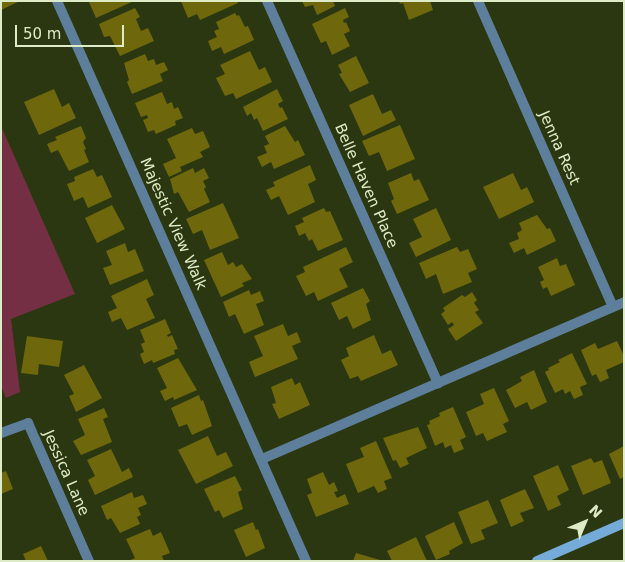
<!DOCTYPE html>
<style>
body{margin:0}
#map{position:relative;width:625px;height:562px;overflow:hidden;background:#2b3710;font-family:"DejaVu Sans",sans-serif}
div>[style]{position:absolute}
.green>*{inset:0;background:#752f44}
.building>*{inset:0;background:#6f670c}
.street>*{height:10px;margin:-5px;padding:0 5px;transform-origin:5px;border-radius:5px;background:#5e7f9b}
.secondary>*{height:10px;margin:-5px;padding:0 5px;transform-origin:5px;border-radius:5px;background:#75abd8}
span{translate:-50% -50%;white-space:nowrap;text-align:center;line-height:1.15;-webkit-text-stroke:4px #2b3710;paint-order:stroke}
.street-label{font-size:15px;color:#ddebc6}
.frame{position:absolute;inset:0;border:2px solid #ddebc6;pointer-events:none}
.north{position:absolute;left:560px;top:497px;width:50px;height:50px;-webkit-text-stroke:4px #2b3710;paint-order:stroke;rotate:45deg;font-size:14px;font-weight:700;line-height:20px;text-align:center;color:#ddebc6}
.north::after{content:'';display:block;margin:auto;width:18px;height:22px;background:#ddebc6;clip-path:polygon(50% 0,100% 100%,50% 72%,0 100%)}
.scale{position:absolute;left:15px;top:25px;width:109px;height:22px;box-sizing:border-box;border:2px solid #ddebc6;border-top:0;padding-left:6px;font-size:15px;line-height:18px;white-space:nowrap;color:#ddebc6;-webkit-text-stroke:4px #2b3710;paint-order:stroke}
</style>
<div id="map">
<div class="green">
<i style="clip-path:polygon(1px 126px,75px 294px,11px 319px,20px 392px,6px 398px,1px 386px)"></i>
</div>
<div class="building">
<i style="clip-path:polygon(1px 1px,20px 1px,1px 10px)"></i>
<i style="clip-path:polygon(92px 1px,134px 1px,96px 18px,89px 2px)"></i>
<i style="clip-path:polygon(181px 1px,237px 1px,238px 3px,200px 20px,197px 14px,188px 18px)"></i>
<i style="clip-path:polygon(302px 1px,333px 1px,335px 6px,317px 15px,313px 5px,305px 7px)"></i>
<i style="clip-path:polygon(399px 1px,430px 1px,433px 10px,409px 20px,403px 3px,400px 4px)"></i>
<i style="clip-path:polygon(135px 8px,140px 17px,136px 19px,141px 31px,148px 28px,154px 41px,120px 56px,110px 36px,104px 37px,99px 24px)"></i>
<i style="clip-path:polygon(345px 8px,349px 17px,343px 20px,344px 23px,346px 22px,350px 31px,344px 34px,350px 46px,332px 55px,326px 41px,321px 43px,312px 24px)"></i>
<i style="clip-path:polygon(235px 13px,237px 16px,239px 15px,245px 27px,248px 26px,254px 40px,224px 54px,221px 47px,212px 51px,208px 41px,217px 37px,214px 31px,219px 29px,216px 22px)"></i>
<i style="clip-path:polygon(250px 51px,259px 70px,265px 67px,272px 82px,236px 99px,233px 93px,225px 96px,216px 78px,225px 74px,220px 65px)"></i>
<i style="clip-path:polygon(145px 54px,148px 61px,154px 59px,156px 65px,164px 62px,168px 70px,160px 74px,163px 81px,132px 94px,127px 82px,129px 80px,124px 63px)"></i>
<i style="clip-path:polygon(356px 56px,369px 83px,350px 92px,339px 74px,342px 73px,338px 65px)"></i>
<i style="clip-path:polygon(54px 89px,62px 107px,69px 103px,76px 118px,39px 135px,24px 102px)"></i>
<i style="clip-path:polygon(277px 89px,283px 101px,278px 104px,280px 108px,282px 107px,288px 119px,263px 131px,257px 118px,254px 120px,251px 113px,247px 116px,243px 107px)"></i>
<i style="clip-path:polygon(162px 92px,167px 104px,172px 102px,174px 109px,178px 107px,183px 118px,175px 121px,176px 125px,156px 134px,154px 130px,148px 132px,143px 120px,148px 118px,147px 115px,141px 117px,135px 103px)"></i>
<i style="clip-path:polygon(373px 94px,382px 114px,391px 110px,396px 120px,363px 136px,349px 105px)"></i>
<i style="clip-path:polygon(400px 125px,415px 159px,387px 171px,379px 152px,369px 156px,362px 141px)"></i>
<i style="clip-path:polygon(81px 126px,86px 138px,83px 142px,86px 149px,84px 150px,89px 162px,69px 171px,58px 150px,51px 153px,47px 144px,57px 140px,55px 137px)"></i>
<i style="clip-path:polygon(285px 126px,295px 142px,298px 140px,305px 155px,274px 169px,271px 162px,262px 167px,257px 157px,267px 153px,264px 146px,269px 144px,265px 136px)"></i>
<i style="clip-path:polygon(192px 128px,195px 134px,203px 131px,210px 147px,200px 152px,203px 157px,180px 167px,182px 171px,169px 177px,163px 164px,176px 158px,167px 139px)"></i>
<i style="clip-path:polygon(310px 165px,316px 180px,308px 184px,315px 202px,288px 215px,279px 196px,271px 200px,266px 190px,275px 186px,273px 182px)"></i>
<i style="clip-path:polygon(193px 168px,195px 173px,204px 168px,209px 178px,203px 181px,206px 187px,204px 189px,210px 202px,189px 212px,178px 192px,174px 194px,170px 179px)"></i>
<i style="clip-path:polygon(93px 169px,97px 177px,102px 175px,112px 197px,88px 208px,83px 197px,74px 201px,67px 184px,75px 181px,74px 177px)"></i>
<i style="clip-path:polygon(411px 173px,414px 181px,419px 179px,429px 200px,397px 214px,391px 201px,394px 199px,388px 183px)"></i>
<i style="clip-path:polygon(513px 173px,521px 190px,527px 187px,534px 202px,499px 219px,483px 187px)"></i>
<i style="clip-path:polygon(223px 203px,239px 238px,210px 250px,202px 230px,193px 234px,186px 219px)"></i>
<i style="clip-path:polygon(112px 205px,125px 229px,97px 243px,85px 218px)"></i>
<i style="clip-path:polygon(324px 208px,326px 212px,330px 211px,343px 240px,318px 251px,312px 239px,309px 241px,305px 233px,299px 236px,295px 226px,304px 222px,302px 218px)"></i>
<i style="clip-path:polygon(436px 208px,451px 240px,416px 257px,409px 243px,422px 237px,413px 219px)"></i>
<i style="clip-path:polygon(537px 215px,547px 229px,550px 228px,556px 241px,527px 255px,524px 248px,514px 253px,509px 243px,519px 239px,517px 233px,522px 230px,519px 223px)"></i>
<i style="clip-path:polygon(125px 243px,128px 252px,135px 249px,144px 271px,110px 285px,103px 268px,112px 265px,106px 251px)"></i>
<i style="clip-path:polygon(346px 247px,353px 262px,339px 269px,348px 287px,318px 301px,314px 292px,306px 296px,296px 276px,305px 272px,303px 267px)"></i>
<i style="clip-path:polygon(457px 247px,460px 252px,468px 249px,477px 269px,468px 273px,472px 282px,443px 294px,436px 274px,426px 279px,419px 263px)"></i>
<i style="clip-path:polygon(222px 252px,228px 265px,233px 262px,236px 267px,242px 264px,252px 279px,242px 283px,244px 286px,221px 297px,204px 260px)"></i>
<i style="clip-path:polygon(557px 258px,560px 266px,566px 264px,575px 285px,551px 296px,547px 287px,543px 289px,540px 282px,544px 280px,538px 267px)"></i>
<i style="clip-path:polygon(147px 279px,154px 295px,146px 299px,155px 318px,127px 330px,121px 318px,112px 322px,108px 312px,117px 308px,111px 296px)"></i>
<i style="clip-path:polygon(363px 288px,370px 301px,366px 304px,371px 320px,353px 329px,347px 316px,339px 320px,331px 303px)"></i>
<i style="clip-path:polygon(249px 290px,251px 295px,260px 291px,264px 301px,256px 304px,264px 325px,244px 334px,235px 314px,229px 317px,223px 302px)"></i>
<i style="clip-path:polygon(472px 292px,477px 300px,474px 303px,479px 310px,475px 312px,483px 323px,456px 341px,448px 329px,454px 325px,452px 322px,448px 325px,441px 314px,445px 311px,443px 308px,462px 295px,465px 297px)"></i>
<i style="clip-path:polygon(165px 319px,171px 333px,167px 335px,168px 337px,172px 335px,178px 349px,174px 350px,175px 354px,153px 363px,152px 360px,144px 364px,140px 354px,144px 352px,141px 344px,145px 342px,140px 330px)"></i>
<i style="clip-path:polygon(283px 324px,288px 336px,297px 332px,301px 342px,292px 346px,298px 359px,255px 377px,249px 362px,263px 356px,254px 336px)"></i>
<i style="clip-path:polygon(374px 335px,382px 354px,391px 350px,398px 365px,361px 381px,358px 376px,350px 379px,341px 360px,349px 356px,346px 348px)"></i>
<i style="clip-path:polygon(27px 336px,63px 341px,59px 367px,39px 364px,38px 375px,21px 373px)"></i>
<i style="clip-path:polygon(617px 341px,624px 356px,624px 362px,606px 370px,609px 378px,600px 382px,596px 374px,592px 376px,581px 350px,595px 343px,598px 349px)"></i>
<i style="clip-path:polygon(572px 353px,587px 384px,580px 387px,583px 395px,574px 399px,570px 391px,565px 394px,563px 389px,555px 393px,545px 372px,549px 370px,548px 368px,560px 362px,558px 360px)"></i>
<i style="clip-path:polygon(178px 358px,197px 390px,174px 400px,173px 397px,165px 401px,160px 391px,167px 388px,157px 368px)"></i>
<i style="clip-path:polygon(84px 365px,102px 398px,76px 412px,69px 396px,74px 394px,64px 375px)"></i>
<i style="clip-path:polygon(534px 370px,547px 402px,531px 410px,527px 402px,515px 408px,506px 390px,522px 381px,520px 377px)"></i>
<i style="clip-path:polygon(292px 378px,295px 385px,300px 382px,310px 405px,279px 419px,272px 404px,276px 403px,271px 387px)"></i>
<i style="clip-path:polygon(494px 388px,509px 421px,503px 424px,507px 432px,487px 441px,483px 433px,476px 436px,466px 412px,484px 404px,480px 394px)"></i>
<i style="clip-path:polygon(199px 395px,201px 401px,203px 400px,212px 426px,192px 435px,187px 424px,179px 427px,171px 408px)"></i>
<i style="clip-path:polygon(453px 407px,466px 437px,460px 440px,464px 449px,454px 453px,451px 445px,445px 448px,443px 442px,435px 446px,427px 425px,430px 424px,429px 421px,440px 416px,439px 413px)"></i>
<i style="clip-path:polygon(104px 408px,108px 417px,103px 419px,112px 442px,81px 455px,73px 441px,85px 435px,78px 419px)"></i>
<i style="clip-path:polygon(418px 427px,427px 448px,406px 458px,409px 464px,400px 468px,396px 460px,393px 461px,383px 438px)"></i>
<i style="clip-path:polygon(208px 436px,217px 456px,226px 452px,233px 466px,196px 484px,178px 450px)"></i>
<i style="clip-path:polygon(376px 441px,392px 478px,384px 481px,387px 489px,378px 493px,374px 486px,358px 493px,346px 464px,364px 457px,360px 448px)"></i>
<i style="clip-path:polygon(624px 446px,624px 477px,620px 479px,609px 454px)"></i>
<i style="clip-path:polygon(111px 449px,122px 472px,129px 468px,133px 477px,95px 495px,88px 480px,95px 476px,87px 460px)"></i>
<i style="clip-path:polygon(591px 458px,594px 463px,602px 460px,611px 483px,583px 495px,571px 466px)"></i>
<i style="clip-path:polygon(558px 465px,569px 490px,557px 496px,561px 505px,548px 511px,533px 476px)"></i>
<i style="clip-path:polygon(6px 471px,13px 489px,1px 494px,1px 473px)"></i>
<i style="clip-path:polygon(323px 472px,329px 485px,334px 482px,338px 491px,334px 492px,337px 498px,345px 494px,349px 504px,316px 517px,307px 495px,312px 493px,307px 479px)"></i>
<i style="clip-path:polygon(235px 476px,242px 490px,238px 492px,243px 509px,223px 518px,219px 510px,215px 512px,204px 489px)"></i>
<i style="clip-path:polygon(525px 489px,534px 508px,520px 513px,524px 521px,511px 527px,500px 500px)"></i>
<i style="clip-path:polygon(132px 492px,134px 498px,143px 495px,147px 504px,138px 508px,141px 515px,137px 517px,140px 524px,120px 533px,111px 518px,107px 520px,101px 506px)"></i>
<i style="clip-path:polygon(488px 500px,498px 523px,481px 530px,485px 539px,471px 544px,458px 512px)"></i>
<i style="clip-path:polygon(253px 522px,256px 530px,258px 529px,265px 548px,246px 557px,234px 530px)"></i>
<i style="clip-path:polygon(454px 522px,463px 543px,449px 551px,450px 554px,436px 560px,425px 536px)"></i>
<i style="clip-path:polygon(150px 529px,153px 536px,161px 532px,170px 553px,162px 556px,164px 561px,128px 561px,135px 558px,126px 539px)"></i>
<i style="clip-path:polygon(416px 537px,427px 561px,392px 561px,387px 551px)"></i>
<i style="clip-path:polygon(41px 546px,48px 561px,26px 561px,23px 554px)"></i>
<i style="clip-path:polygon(356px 553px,380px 560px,380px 561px,353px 561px)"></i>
</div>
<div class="street">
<i style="left:57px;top:1px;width:613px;rotate:66.03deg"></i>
<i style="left:267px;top:1px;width:419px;rotate:65.9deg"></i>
<i style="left:478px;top:1px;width:334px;rotate:66.2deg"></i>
<i style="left:1px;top:433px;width:29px;rotate:-20deg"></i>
<i style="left:28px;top:423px;width:151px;rotate:66.2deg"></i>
<i style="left:262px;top:459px;width:395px;rotate:-23.4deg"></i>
</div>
<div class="secondary">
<i style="left:537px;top:561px;width:95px;rotate:-23.6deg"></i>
</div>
<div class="street-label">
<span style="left:559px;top:148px;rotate:66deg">Jenna Rest</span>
<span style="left:366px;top:186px;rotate:66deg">Belle Haven Place</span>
<span style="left:173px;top:224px;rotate:66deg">Majestic View Walk</span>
<span style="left:66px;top:473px;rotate:66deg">Jessica Lane</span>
</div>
<div class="frame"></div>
<div class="north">N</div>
<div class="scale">50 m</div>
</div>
